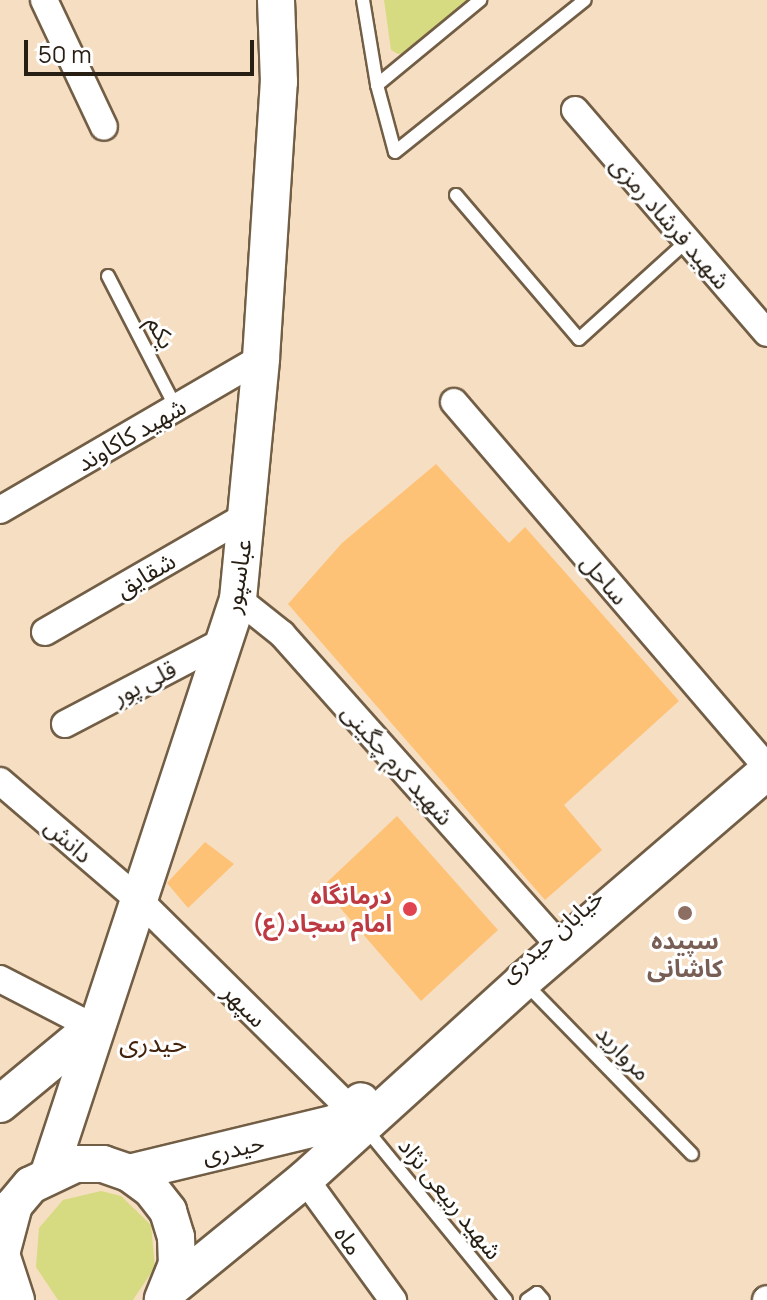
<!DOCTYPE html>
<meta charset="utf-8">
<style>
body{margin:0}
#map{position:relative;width:767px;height:1300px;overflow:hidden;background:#f6dec3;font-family:Manrope,"Noto Sans Arabic",sans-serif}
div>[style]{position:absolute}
.green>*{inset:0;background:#d6da81}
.building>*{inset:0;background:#fec277}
.roads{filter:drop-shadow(2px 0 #725e45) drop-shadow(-2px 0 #725e45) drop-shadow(0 2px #725e45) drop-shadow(0 -2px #725e45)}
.lane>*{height:12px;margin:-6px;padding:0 6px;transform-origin:6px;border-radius:6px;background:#fff}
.street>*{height:26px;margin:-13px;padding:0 13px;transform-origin:13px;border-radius:13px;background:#fff}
.secondary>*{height:36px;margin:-18px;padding:0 18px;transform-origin:18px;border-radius:18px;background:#fff}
.dots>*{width:22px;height:22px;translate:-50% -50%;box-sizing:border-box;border:4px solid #fff;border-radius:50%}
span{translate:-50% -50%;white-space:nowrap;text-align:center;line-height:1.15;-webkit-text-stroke:6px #fff;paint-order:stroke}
.street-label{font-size:24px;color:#271e14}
.health-label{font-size:24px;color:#be3a42;font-weight:700}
.right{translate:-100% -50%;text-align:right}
.education-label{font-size:24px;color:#785e54;font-weight:700}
.neighbourhood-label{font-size:26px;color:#43230b}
.scale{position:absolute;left:24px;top:40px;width:230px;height:36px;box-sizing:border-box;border:4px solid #271e14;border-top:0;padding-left:10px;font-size:24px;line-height:28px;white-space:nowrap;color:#271e14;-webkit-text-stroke:6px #fff;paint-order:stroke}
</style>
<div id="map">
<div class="green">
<i style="clip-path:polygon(384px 0,470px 0,405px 53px,398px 54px,391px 50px)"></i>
<i style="clip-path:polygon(101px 1191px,121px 1196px,151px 1225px,155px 1267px,133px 1300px,58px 1300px,36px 1267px,39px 1228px,63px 1200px)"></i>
</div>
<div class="building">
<i style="clip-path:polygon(436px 464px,509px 543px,525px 527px,679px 701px,564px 805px,602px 850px,545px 900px,288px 604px,342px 543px)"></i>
<i style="clip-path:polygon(397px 816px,498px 930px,421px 1001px,322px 887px)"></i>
<i style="clip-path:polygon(205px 842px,234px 864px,188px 908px,167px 883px)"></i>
</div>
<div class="roads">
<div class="lane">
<i style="left:363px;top:0;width:86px;rotate:80.6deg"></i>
<i style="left:377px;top:85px;width:69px;rotate:75deg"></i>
<i style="left:395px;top:152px;width:243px;rotate:-38.7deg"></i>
<i style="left:377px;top:85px;width:134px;rotate:-39.5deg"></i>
<i style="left:456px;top:195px;width:189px;rotate:49.5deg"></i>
<i style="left:579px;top:339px;width:146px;rotate:-42.2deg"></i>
<i style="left:108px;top:276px;width:148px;rotate:62.7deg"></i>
<i style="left:525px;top:983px;width:239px;rotate:45.7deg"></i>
<i style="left:366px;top:1129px;width:221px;rotate:50.7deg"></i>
<i style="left:527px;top:1300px;width:12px;rotate:-35deg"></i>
<i style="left:537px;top:1293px;width:9px;rotate:49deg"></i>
</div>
<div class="street">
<i style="left:44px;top:0;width:140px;rotate:64.7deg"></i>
<i style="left:575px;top:110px;width:294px;rotate:49.3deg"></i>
<i style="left:454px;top:402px;width:466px;rotate:49.4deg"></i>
<i style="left:0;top:510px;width:302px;rotate:-30.2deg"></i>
<i style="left:238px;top:599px;width:56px;rotate:38.5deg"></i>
<i style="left:282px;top:634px;width:404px;rotate:48.3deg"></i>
<i style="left:45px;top:632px;width:232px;rotate:-30deg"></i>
<i style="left:65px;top:724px;width:179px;rotate:-27.6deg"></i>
<i style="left:0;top:781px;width:183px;rotate:40.6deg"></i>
<i style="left:139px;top:900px;width:298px;rotate:44.7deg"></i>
<i style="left:0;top:979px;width:105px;rotate:27.3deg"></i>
<i style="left:305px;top:1179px;width:150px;rotate:54deg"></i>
<i style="left:766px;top:1300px;width:1px;rotate:-45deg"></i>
</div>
<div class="secondary">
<i style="left:0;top:1104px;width:119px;rotate:-39.6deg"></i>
<i style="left:49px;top:1173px;width:604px;rotate:-71.77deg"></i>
<i style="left:238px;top:599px;width:242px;rotate:-84.5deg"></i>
<i style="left:261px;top:358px;width:277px;rotate:-86.3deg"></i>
<i style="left:279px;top:82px;width:82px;rotate:-92.1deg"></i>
<i style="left:129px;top:1173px;width:213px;rotate:-13.6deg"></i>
<i style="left:336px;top:1123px;width:33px;rotate:-41deg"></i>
<i style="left:169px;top:1290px;width:176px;rotate:-39.2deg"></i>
<i style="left:305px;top:1179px;width:294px;rotate:-42.2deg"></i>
<i style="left:523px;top:981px;width:322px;rotate:-40.7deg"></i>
<i style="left:16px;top:1300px;width:48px;rotate:-108.1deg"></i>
<i style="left:1px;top:1254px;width:51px;rotate:-75.1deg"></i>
<i style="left:14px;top:1205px;width:26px;rotate:-50deg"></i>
<i style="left:31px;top:1185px;width:49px;rotate:-25.5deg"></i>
<i style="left:75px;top:1164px;width:28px"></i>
<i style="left:103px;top:1164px;width:28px;rotate:19deg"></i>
<i style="left:129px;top:1173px;width:27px;rotate:36deg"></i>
<i style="left:151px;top:1189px;width:28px;rotate:52deg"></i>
<i style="left:168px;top:1211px;width:27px;rotate:73deg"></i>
<i style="left:176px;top:1237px;width:27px;rotate:88deg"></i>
<i style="left:177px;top:1264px;width:38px;rotate:112deg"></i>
</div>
</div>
<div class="dots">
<i style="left:410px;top:909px;background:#e0444e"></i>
<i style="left:685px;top:913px;background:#8d6e63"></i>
</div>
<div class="street-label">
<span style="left:671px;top:222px;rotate:49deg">شهید فرشاد رمزی</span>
<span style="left:162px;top:332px;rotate:63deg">یکم</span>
<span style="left:131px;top:434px;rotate:-30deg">شهید کاکاوند</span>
<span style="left:145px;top:574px;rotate:-30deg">شقایق</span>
<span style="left:237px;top:576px;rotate:-81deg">عباسپور</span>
<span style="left:605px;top:579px;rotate:49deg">ساحل</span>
<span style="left:144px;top:682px;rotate:-27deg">قلی پور</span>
<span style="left:398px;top:764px;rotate:48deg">شهید کرم چگینی</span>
<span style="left:69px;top:840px;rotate:41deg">دانش</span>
<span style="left:551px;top:935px;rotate:-41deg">خیابان حیدری</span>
<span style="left:245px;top:1005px;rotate:45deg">سپهر</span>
<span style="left:624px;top:1052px;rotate:46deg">مروارید</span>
<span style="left:233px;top:1148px;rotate:-13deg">حیدری</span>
<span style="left:451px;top:1198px;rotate:51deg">شهید ربیعی نژاد</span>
<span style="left:349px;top:1240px;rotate:54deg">ماه</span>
</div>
<div class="health-label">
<span class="right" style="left:392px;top:909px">درمانگاه<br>امام سجاد(ع)</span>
</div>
<div class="education-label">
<span style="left:685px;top:954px">سپیده<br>کاشانی</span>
</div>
<div class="neighbourhood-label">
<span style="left:153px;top:1043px">حیدری</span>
</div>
<div class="scale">50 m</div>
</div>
